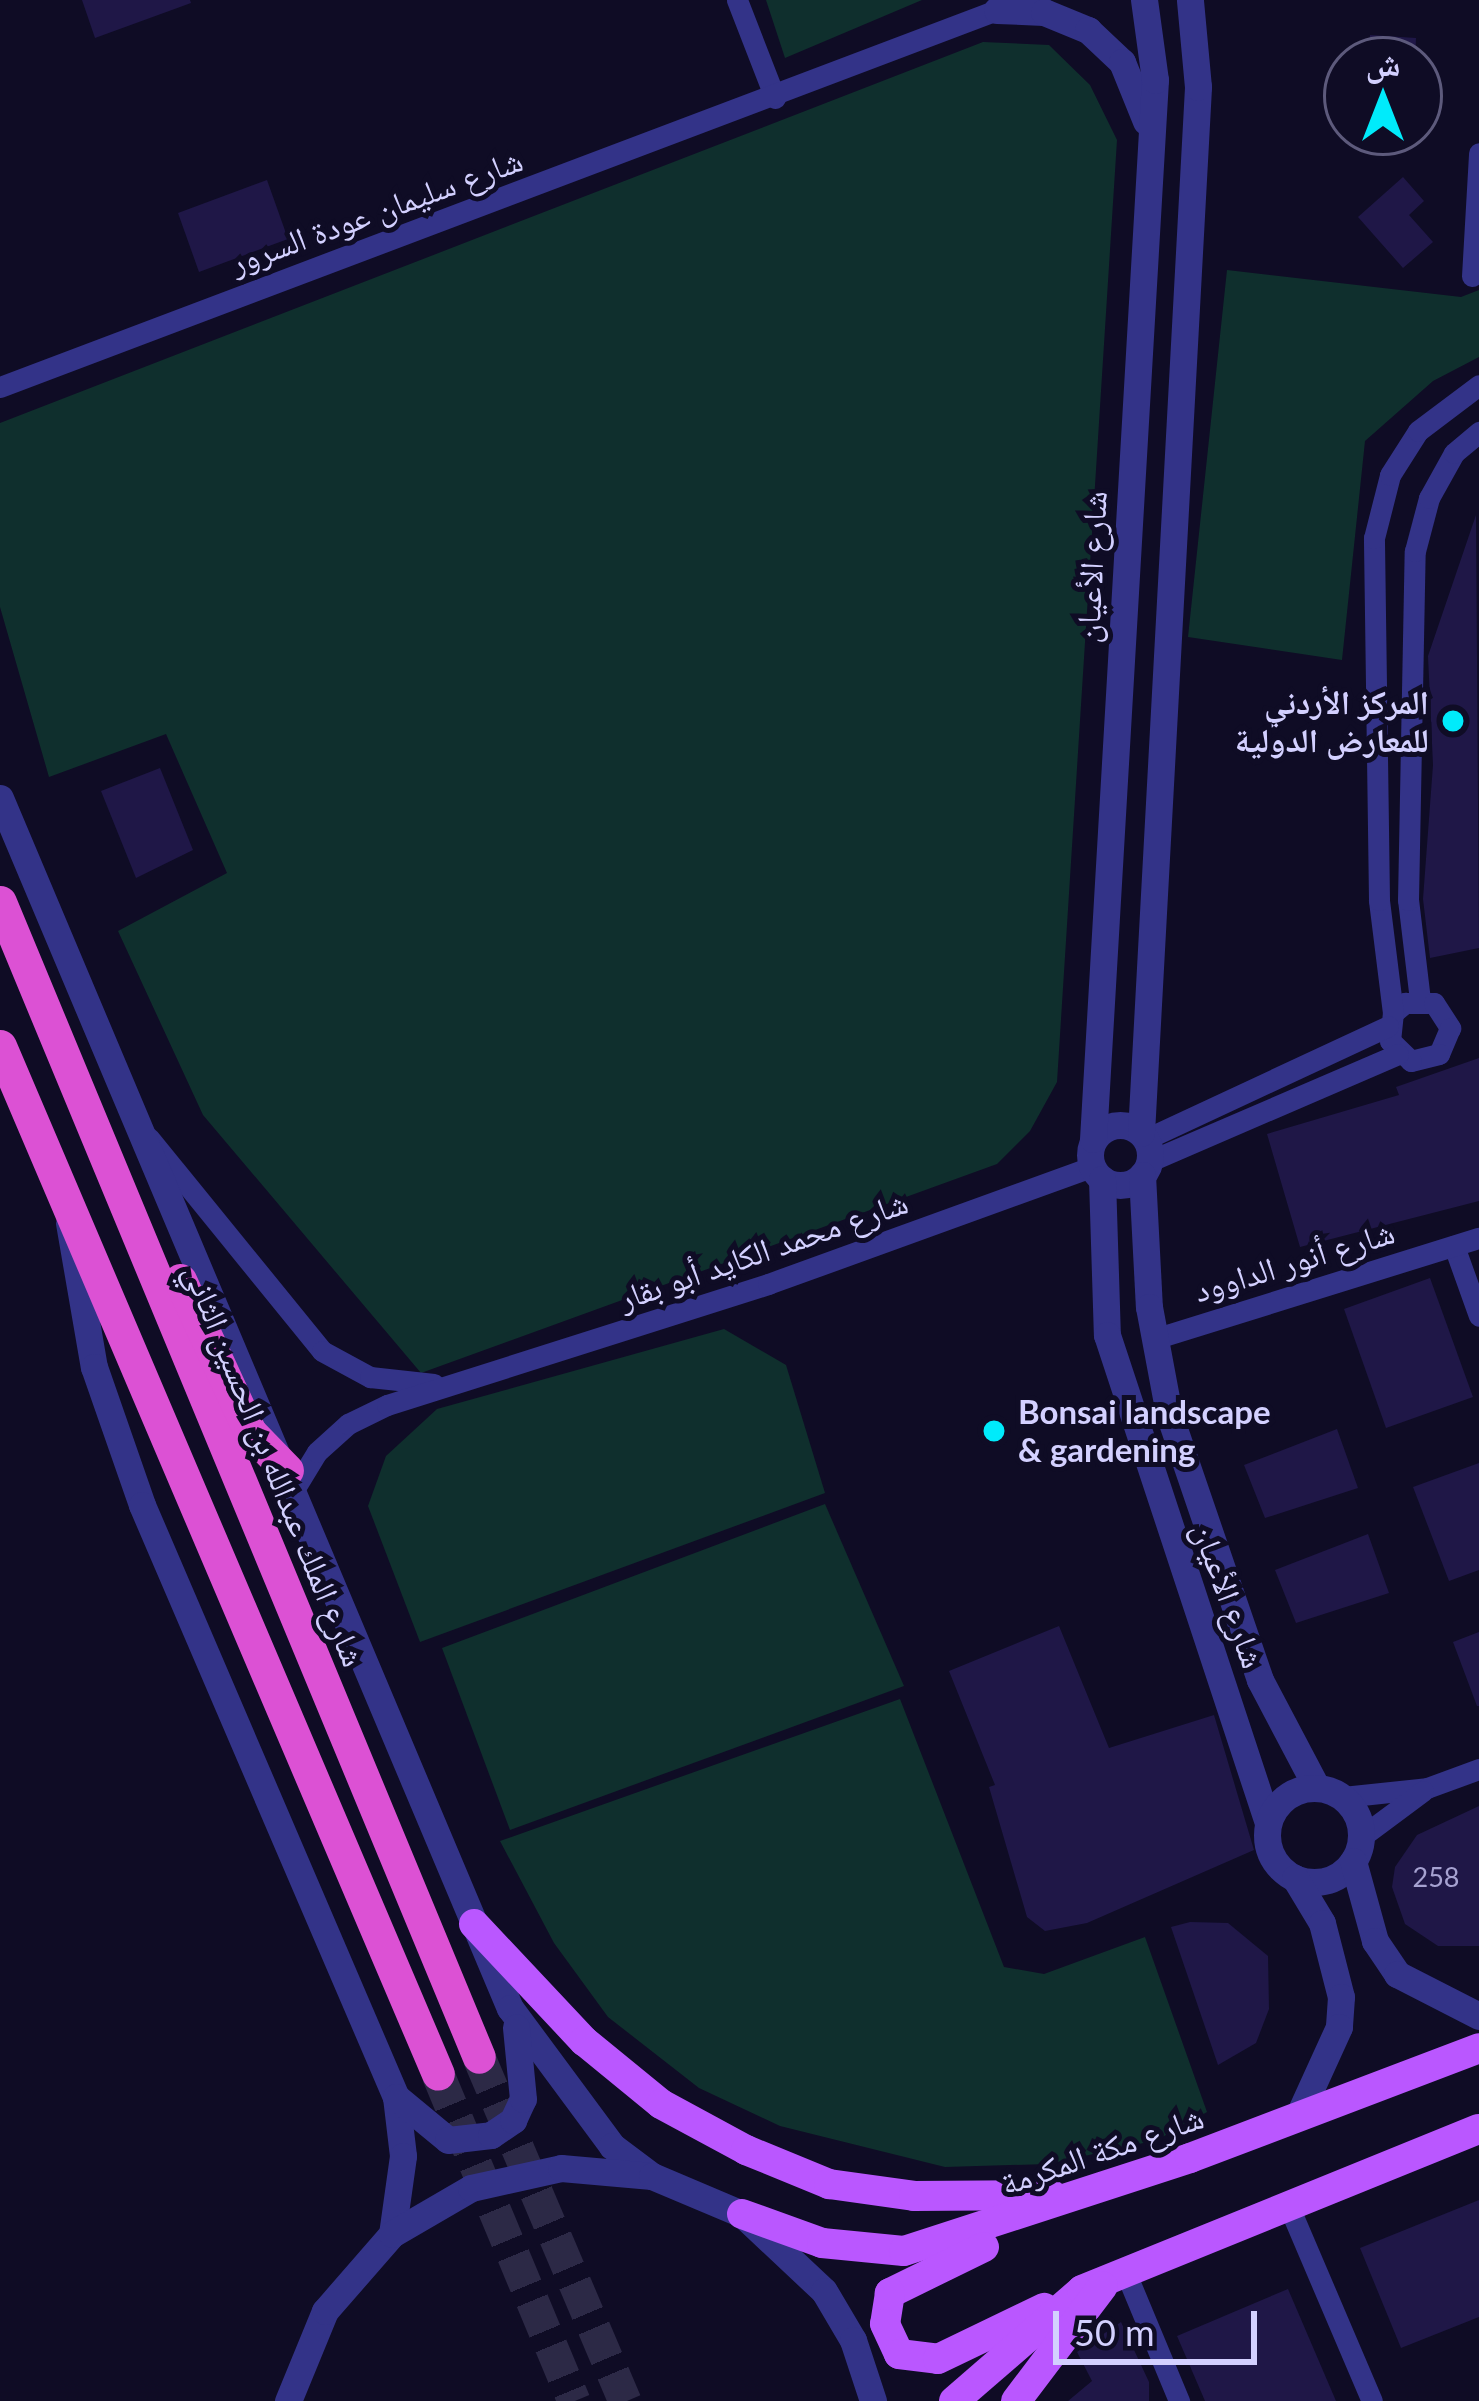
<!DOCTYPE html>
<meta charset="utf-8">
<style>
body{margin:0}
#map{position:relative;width:1479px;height:2401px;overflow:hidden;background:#0f0c25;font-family:Lato,"Noto Naskh Arabic",sans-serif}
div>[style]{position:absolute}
.green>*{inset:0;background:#0f2f2d}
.building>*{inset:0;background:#1f1747}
.trunk-tunnel>*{height:33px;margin-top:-16.5px;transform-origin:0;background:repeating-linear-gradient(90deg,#2c2946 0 33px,transparent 0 49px)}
.minor>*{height:21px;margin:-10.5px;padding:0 10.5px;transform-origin:10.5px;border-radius:10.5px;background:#338}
.tertiary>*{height:27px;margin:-13.5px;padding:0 13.5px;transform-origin:13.5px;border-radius:13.5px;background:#338}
.tertiary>.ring{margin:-13.5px;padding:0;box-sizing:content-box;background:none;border:27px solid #338;border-radius:50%}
.primary>*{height:30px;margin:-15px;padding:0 15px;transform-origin:15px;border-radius:15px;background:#ba57ff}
.trunk>*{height:33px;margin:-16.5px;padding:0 16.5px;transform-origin:16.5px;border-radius:16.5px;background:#dc51d4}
.dots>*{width:33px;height:33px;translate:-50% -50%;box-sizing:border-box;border:6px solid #0f0c25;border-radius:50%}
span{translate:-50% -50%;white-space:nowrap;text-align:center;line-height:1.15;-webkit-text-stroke:10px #0f0c25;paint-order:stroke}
.number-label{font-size:27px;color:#a6a2d1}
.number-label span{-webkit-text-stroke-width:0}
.street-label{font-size:33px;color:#d3d0ff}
.poi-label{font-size:33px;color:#d3d0ff;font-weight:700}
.right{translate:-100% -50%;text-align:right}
.left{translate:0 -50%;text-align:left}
.north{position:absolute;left:1323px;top:36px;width:120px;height:120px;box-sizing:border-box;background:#0f0c25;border:3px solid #5d5a7c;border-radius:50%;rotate:0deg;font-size:33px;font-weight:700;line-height:48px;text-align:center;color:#d3d0ff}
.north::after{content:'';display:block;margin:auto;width:42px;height:54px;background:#00ebfb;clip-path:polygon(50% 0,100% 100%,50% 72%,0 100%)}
.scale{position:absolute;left:1053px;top:2311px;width:204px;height:54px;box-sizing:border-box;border:6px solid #d3d0ff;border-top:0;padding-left:15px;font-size:36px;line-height:42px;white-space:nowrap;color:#d3d0ff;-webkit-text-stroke:9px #0f0c25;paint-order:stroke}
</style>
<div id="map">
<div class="green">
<i style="clip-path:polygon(766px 0,922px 0,785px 58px)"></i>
<i style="clip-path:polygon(983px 42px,1049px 45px,1090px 85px,1117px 140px,1057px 1082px,1030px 1131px,997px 1164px,421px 1373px,203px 1115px,118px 931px,227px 873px,166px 734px,49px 777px,0 607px,0 423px)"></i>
<i style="clip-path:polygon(1227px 270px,1461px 297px,1479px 290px,1479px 357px,1433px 381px,1365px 441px,1342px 660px,1188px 637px)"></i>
<i style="clip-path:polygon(724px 1329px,786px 1365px,825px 1493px,420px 1642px,368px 1506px,386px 1456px,437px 1409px)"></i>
<i style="clip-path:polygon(825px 1504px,904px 1686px,510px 1830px,442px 1648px)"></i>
<i style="clip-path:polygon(900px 1699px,1004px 1967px,1044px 1974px,1145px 1937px,1207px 2112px,1157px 2140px,1048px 2164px,945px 2167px,780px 2126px,699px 2088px,608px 2017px,554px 1943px,500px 1841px)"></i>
</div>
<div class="building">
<i style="clip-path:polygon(82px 0,190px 0,191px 3px,95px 38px)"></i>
<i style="clip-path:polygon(1370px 35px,1416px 38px,1415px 60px,1368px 60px)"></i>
<i style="clip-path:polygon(1403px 177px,1424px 201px,1409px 215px,1433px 242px,1403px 268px,1358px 217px)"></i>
<i style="clip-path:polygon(267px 180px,288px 239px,199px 272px,178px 213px)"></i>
<i style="clip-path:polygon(1476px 515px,1479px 948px,1430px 958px,1423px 899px,1433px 765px,1428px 656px)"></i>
<i style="clip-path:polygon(160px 768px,193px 850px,136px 878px,101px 791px)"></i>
<i style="clip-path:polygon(1479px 1058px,1479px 1201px,1300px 1247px,1267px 1134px,1399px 1095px,1396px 1087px)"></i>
<i style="clip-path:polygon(1430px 1278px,1473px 1397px,1386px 1428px,1344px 1309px)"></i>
<i style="clip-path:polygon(1337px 1429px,1358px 1488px,1265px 1518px,1244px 1465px)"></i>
<i style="clip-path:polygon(1479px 1463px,1479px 1570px,1449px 1581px,1413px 1487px)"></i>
<i style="clip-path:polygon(1368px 1534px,1389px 1593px,1296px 1623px,1275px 1570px)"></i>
<i style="clip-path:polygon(1059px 1626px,1109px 1748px,1214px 1715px,1254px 1850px,1087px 1923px,1045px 1931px,1027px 1917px,989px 1787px,995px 1785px,949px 1671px)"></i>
<i style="clip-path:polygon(1479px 1632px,1479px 1706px,1477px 1706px,1453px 1642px)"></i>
<i style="clip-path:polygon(1479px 1806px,1479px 1946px,1438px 1946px,1405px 1924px,1392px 1887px,1395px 1867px,1417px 1835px)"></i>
<i style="clip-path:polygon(1190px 1922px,1228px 1923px,1268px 1956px,1269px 2009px,1256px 2043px,1218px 2065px,1171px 1927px)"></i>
<i style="clip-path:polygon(1479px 2200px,1479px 2317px,1401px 2348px,1360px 2248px)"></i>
<i style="clip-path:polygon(1288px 2289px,1336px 2401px,1205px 2401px,1177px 2336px)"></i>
<i style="clip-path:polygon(1121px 2322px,1149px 2382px,1149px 2401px,1068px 2401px,1092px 2381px,1077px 2352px)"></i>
</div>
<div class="trunk-tunnel">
<i style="left:479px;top:2057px;width:374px;rotate:67deg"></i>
<i style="left:438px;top:2074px;width:354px;rotate:67.4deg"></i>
</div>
<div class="minor">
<i style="left:737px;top:0;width:105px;rotate:68.8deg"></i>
<i style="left:1472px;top:276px;width:123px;rotate:-86.7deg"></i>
<i style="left:0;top:387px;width:1080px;rotate:-20.72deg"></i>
<i style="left:1420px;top:1000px;width:101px;rotate:-96.8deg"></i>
<i style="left:1408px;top:900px;width:349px;rotate:-88.9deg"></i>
<i style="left:1415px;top:551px;width:55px;rotate:-75.2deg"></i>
<i style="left:1429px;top:498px;width:51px;rotate:-60.9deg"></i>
<i style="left:1454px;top:453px;width:33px;rotate:-40deg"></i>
<i style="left:1393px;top:1013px;width:16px;rotate:-40deg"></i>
<i style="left:1405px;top:1003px;width:29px"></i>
<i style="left:1434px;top:1003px;width:30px;rotate:57deg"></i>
<i style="left:1450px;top:1028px;width:28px;rotate:113deg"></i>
<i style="left:1439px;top:1054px;width:29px;rotate:166deg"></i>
<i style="left:1411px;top:1061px;width:29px;rotate:-136deg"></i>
<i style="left:1390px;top:1041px;width:28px;rotate:-84deg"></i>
<i style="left:1393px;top:1013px;width:114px;rotate:-97.1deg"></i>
<i style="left:1379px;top:900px;width:362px;rotate:-90.8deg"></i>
<i style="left:1374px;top:538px;width:65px;rotate:-75.7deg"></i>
<i style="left:1390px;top:475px;width:52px;rotate:-57.5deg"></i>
<i style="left:1418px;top:431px;width:76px;rotate:-37deg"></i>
<i style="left:149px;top:1138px;width:274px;rotate:50.9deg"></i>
<i style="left:322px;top:1351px;width:55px;rotate:28.4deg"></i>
<i style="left:370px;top:1377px;width:64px;rotate:6.2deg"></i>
<i style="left:1146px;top:1139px;width:267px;rotate:-25deg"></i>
<i style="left:1150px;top:1161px;width:270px;rotate:-23.3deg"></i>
<i style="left:1454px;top:1246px;width:74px;rotate:70.3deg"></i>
<i style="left:1154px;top:1339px;width:340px;rotate:-17.3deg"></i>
<i style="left:295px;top:1488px;width:42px;rotate:-58.6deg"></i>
<i style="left:317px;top:1452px;width:42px;rotate:-42.1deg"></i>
<i style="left:348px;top:1424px;width:43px;rotate:-26deg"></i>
<i style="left:387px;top:1405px;width:400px;rotate:-17.6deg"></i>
<i style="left:768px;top:1284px;width:344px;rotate:-19.9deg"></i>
<i style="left:1343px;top:1797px;width:84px;rotate:-6.1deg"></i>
<i style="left:1427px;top:1788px;width:55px;rotate:-20.1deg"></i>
<i style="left:1361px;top:1837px;width:77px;rotate:-36.6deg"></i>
<i style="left:1287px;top:2202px;width:216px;rotate:66.9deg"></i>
<i style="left:1125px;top:2271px;width:141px;rotate:67.4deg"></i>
</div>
<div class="tertiary">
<i style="left:997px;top:10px;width:47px;rotate:2.4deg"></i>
<i style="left:1044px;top:12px;width:48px;rotate:22.2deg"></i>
<i style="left:1088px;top:30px;width:47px;rotate:43.3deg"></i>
<i style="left:1122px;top:62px;width:64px;rotate:67.9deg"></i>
<i style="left:0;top:798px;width:1313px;rotate:67.15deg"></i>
<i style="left:510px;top:2008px;width:172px;rotate:53.5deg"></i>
<i style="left:612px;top:2146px;width:50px;rotate:36.9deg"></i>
<i class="ring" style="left:1090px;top:1125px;width:33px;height:33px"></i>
<i style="left:1141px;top:1133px;width:1048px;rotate:-86.88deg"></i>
<i style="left:1198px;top:87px;width:87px;rotate:-95.3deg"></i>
<i style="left:1093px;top:1139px;width:1061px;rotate:-86.65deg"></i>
<i style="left:1155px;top:80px;width:81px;rotate:-97.8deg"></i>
<i style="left:1142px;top:1175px;width:132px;rotate:87deg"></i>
<i style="left:1149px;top:1307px;width:109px;rotate:79.4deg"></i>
<i style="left:1169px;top:1414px;width:281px;rotate:71.1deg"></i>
<i style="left:1260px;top:1680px;width:122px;rotate:62.2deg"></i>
<i style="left:1102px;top:1179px;width:156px;rotate:88.2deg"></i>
<i style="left:1107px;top:1335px;width:514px;rotate:71.74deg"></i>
<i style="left:69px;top:1223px;width:146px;rotate:80.2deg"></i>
<i style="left:94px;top:1367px;width:146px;rotate:70.8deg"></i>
<i style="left:142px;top:1505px;width:644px;rotate:66.78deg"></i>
<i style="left:396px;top:2097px;width:59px;rotate:83.2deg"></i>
<i style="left:403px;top:2156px;width:79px;rotate:98deg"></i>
<i class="ring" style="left:1267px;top:1788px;width:67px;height:67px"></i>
<i style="left:1353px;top:1861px;width:83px;rotate:74.6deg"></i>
<i style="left:1375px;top:1941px;width:40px;rotate:56deg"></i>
<i style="left:1397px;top:1974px;width:92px;rotate:27.1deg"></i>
<i style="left:1295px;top:1878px;width:52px;rotate:59deg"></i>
<i style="left:1322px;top:1923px;width:76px;rotate:75.6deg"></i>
<i style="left:1341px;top:1997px;width:30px;rotate:94deg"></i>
<i style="left:1339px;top:2027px;width:99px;rotate:114.5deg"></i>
<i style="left:396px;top:2097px;width:67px;rotate:39.6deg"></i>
<i style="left:448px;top:2140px;width:43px;rotate:-6.6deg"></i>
<i style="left:491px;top:2135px;width:27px;rotate:-34deg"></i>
<i style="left:513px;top:2120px;width:23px;rotate:-65deg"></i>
<i style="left:523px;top:2099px;width:72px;rotate:-95.6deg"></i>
<i style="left:288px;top:2401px;width:97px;rotate:-67.7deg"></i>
<i style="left:325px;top:2311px;width:102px;rotate:-49deg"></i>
<i style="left:392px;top:2234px;width:91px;rotate:-30.2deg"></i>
<i style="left:471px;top:2188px;width:92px;rotate:-12.5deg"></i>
<i style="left:561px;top:2168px;width:91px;rotate:5deg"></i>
<i style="left:652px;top:2176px;width:98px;rotate:22.9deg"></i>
<i style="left:742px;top:2214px;width:112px;rotate:43.2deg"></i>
<i style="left:824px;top:2291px;width:57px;rotate:59.4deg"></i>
<i style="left:853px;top:2340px;width:64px;rotate:71.8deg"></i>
</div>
<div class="primary">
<i style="left:474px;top:1924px;width:161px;rotate:46.8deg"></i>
<i style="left:584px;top:2041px;width:99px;rotate:39.3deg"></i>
<i style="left:661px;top:2104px;width:97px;rotate:28.4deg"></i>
<i style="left:746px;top:2150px;width:90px;rotate:22.3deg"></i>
<i style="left:829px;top:2184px;width:86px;rotate:8deg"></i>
<i style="left:914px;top:2196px;width:138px;rotate:-0.4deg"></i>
<i style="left:742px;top:2214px;width:85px;rotate:19.9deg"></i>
<i style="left:822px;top:2243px;width:82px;rotate:5.6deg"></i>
<i style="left:904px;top:2251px;width:301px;rotate:-18deg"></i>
<i style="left:1190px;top:2158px;width:309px;rotate:-20.8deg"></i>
<i style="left:984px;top:2247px;width:105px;rotate:153.9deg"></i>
<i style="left:890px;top:2293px;width:31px;rotate:99deg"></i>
<i style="left:885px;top:2324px;width:33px;rotate:65deg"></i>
<i style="left:899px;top:2354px;width:39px;rotate:7deg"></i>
<i style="left:938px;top:2359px;width:118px;rotate:-25.7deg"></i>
<i style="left:954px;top:2401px;width:169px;rotate:-40.9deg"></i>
<i style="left:1082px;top:2290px;width:428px;rotate:-22.1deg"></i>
<i style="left:1016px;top:2401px;width:144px;rotate:-52.9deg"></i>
</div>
<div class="trunk">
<i style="left:0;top:902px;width:1250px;rotate:67.48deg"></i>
<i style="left:0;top:1046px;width:1117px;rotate:66.92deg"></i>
<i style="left:180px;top:1280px;width:167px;rotate:65.3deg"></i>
<i style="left:250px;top:1432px;width:53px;rotate:45.8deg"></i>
</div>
<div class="dots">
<i style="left:1453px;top:721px;background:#00ebfb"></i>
<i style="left:994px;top:1431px;background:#00ebfb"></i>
</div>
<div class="number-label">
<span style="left:1436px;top:1877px">258</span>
</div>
<div class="street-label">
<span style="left:376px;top:211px;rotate:-20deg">شارع سليمان عودة السرور</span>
<span style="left:1091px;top:567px;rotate:-87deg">شارع الأعيان</span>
<span style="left:763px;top:1250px;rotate:-19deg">شارع محمد الكايد أبو بقار</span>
<span style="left:1294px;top:1261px;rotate:-17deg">شارع أنور الداوود</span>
<span style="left:275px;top:1465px;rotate:68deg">شارع الملك عبدالله بن الحسين الثاني</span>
<span style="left:1229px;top:1595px;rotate:70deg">شارع الأعيان</span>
<span style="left:1102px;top:2150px;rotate:-19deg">شارع مكة المكرمة</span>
</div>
<div class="poi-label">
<span class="right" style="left:1429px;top:721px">المركز الأردني<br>للمعارض الدولية</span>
<span class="left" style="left:1018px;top:1431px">Bonsai landscape<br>&amp; gardening</span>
</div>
<div class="north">ش</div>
<div class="scale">50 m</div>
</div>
